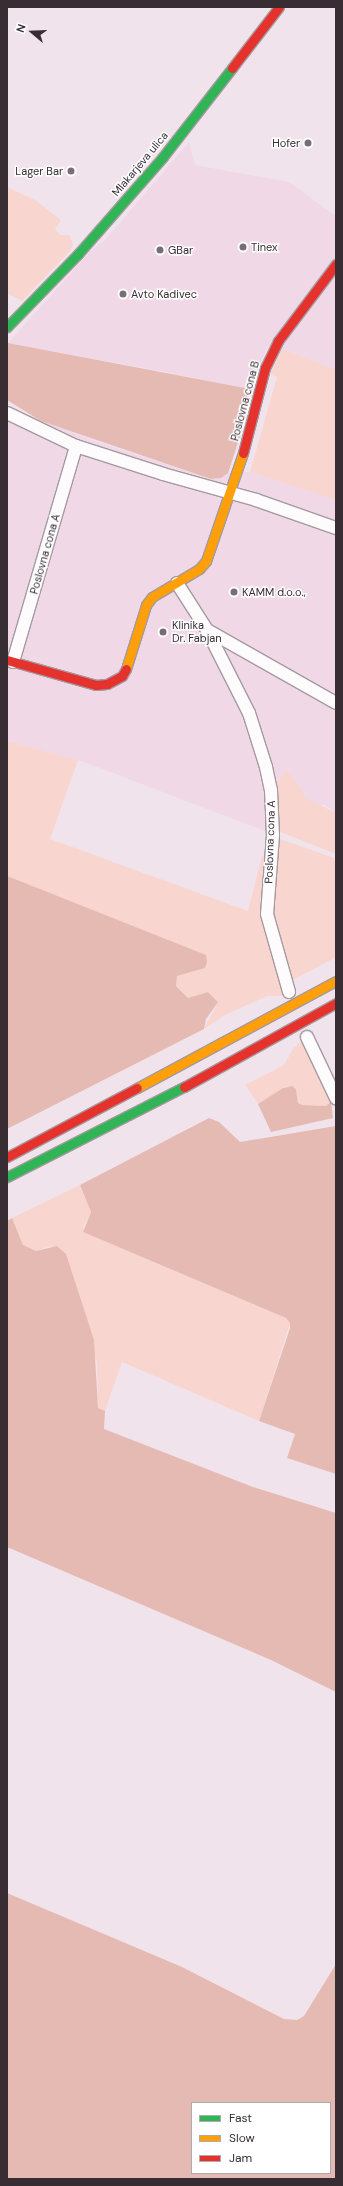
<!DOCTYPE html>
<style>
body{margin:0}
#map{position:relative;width:343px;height:2186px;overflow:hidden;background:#f1e3ec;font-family:"DM Sans",sans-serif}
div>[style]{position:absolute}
.built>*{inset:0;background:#f0d8e7}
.green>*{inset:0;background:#f9d5cf}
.forest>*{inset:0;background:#e5bab3}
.roads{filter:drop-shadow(1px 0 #a49aa0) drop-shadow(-1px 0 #a49aa0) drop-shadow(0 1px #a49aa0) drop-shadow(0 -1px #a49aa0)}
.street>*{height:12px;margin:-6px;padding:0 6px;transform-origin:6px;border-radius:6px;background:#fdfbfc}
.fast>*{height:9px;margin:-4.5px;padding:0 4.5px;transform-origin:4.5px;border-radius:4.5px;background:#30b455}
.slow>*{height:9px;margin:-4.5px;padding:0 4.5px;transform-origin:4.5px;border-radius:4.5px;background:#ff9f0a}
.jam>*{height:9px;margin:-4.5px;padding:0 4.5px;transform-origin:4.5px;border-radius:4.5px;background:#e5322d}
.dots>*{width:11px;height:11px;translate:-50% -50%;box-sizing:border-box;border:2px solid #fff;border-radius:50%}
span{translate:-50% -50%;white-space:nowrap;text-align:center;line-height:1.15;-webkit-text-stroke:3px #fff;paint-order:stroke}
.poi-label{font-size:11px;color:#372d33}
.right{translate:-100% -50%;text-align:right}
.left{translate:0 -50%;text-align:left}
.street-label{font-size:11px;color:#372d33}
.frame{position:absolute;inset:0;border:8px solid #372d33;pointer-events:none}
.legend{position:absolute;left:191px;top:2102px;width:140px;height:72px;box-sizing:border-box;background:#fff;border:1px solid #afabad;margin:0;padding:5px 7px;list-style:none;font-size:12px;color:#372d33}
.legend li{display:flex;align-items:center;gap:8px;height:20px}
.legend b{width:20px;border:1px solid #afabad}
.north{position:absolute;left:12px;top:12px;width:40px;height:40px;-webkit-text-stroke:3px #fff;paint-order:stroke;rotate:289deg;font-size:11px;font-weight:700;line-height:16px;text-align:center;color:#372d33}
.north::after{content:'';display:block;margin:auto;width:14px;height:18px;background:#372d33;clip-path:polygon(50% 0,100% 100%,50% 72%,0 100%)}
</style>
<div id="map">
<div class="built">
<i style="clip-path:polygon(189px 142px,195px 165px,289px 182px,336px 216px,336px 370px,268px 346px,248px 391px,245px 388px,160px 371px,8px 343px,90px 252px,105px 240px)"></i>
<i style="clip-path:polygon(7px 406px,92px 440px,211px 479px,221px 478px,228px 473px,250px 472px,336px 500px,336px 813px,323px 804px,321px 807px,277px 782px,278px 821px,268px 832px,81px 761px,7px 741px)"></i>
</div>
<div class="green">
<i style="clip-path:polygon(7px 187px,35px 200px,61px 220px,55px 229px,61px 235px,69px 235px,73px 244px,71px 250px,22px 301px,7px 293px)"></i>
<i style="clip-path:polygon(282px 349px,336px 370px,336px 500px,250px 472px,277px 377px,270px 374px)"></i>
<i style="clip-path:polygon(7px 741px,78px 760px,50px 839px,248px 911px,262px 856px,266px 856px,263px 918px,267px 941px,285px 992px,285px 996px,267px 996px,225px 1015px,204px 1029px,218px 1002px,208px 992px,188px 998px,176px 986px,177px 976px,205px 968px,7px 876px)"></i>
<i style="clip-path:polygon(287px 770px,304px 793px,304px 797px,336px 813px,336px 854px,278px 831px,277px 782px)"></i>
<i style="clip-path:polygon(277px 838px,334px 858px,336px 864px,336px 957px,291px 981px,273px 923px)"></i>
<i style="clip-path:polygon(303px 1040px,331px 1102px,326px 1106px,302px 1105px,298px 1103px,296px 1089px,287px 1086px,258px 1104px,245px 1085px,284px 1065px,294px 1047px)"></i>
<i style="clip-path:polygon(80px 1185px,91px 1212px,83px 1227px,90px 1235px,286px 1318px,290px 1323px,259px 1421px,122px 1362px,105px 1411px,98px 1408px,97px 1362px,51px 1246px,36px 1251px,23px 1245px,12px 1218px)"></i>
</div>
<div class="forest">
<i style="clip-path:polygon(8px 343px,245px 388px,248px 391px,241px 433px,228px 473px,221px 478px,211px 479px,41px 421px,7px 400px)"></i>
<i style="clip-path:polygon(7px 876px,206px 955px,207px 962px,205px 968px,177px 976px,176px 986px,188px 998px,208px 992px,218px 1002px,206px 1019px,204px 1029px,7px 1129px)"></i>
<i style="clip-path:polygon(292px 1086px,296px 1089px,298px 1103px,302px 1105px,326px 1106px,331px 1102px,333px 1118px,271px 1132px,258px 1104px,283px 1088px)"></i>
<i style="clip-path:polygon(209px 1118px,219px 1122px,240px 1142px,336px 1126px,336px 1474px,287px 1458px,295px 1434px,259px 1421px,290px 1328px,290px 1323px,286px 1318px,83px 1232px,91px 1212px,80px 1185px)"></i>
<i style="clip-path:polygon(12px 1218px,23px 1245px,36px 1251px,57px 1246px,66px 1254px,94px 1340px,98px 1408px,105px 1411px,104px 1429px,253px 1487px,336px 1513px,336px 1692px,271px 1660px,7px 1547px,7px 1221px)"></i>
<i style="clip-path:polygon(evenodd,7px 1893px,182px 1967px,284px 2019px,297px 2020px,304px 2016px,336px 1964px,336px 2179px,7px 2179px,7px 1893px,192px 2103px,330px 2103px,330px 2173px,192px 2173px,192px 2103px)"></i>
</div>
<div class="roads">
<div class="street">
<i style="left:7px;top:413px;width:76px;rotate:25.6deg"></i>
<i style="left:76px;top:446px;width:91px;rotate:17.8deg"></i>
<i style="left:163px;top:474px;width:97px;rotate:15.6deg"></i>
<i style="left:256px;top:500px;width:85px;rotate:19.3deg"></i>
<i style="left:177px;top:583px;width:56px;rotate:57.4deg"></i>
<i style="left:207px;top:630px;width:148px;rotate:29.5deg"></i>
<i style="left:207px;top:630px;width:93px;rotate:63.2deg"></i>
<i style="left:249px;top:713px;width:57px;rotate:72.5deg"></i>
<i style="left:266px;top:767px;width:24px;rotate:78deg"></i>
<i style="left:271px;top:790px;width:45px;rotate:87.5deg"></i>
<i style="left:273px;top:835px;width:79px;rotate:94.3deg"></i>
<i style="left:267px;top:914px;width:81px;rotate:74.2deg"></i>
<i style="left:13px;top:662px;width:225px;rotate:-73.7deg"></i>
<i style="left:307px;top:1037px;width:68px;rotate:64.6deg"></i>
</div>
<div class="fast">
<i style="left:7px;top:327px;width:102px;rotate:-45.8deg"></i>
<i style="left:78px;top:254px;width:128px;rotate:-48.8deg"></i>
<i style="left:162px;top:158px;width:114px;rotate:-52.1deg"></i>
<i style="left:7px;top:1177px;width:199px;rotate:-27deg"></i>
</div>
<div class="slow">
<i style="left:126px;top:669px;width:67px;rotate:-72.6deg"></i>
<i style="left:146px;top:605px;width:10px;rotate:-53deg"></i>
<i style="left:152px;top:597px;width:55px;rotate:-30.8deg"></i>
<i style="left:199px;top:569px;width:11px;rotate:-49deg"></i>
<i style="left:206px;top:561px;width:114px;rotate:-71.1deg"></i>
<i style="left:137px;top:1088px;width:226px;rotate:-28.3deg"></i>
</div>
<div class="jam">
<i style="left:232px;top:68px;width:77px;rotate:-52.4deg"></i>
<i style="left:243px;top:453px;width:88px;rotate:-75.5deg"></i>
<i style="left:265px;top:368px;width:30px;rotate:-64deg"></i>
<i style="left:278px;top:341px;width:96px;rotate:-53deg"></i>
<i style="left:7px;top:660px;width:92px;rotate:15.7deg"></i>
<i style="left:96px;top:685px;width:11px;rotate:-5deg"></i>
<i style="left:107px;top:684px;width:17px;rotate:-28deg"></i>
<i style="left:122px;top:676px;width:8px;rotate:-60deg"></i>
<i style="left:184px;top:1087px;width:174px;rotate:-28.9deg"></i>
<i style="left:7px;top:1157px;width:147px;rotate:-28deg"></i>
</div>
</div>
<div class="dots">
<i style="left:308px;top:143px;background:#786d74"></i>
<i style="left:71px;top:171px;background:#786d74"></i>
<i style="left:243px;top:247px;background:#786d74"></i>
<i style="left:160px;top:250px;background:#786d74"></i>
<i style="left:123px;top:294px;background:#786d74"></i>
<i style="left:234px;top:592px;background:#786d74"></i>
<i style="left:163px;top:632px;background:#786d74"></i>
</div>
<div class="poi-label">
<span class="right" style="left:300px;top:143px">Hofer</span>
<span class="right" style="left:63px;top:171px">Lager Bar</span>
<span class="left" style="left:251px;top:247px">Tinex</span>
<span class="left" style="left:168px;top:250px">GBar</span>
<span class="left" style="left:131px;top:294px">Avto Kadivec</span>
<span class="left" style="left:242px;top:592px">KAMM d.o.o.,</span>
<span class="left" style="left:172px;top:632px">Klinika<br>Dr. Fabjan</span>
</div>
<div class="street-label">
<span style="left:140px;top:164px;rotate:-50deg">Mlakarjeva ulica</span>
<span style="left:245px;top:401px;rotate:-75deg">Poslovna cona B</span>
<span style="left:45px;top:554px;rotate:-74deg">Poslovna cona A</span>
<span style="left:270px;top:842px;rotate:-88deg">Poslovna cona A</span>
</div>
<div class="frame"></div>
<ul class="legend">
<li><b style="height:5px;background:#30b455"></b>Fast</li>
<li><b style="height:5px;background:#ff9f0a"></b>Slow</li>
<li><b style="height:5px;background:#e5322d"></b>Jam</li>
</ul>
<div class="north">N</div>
</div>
